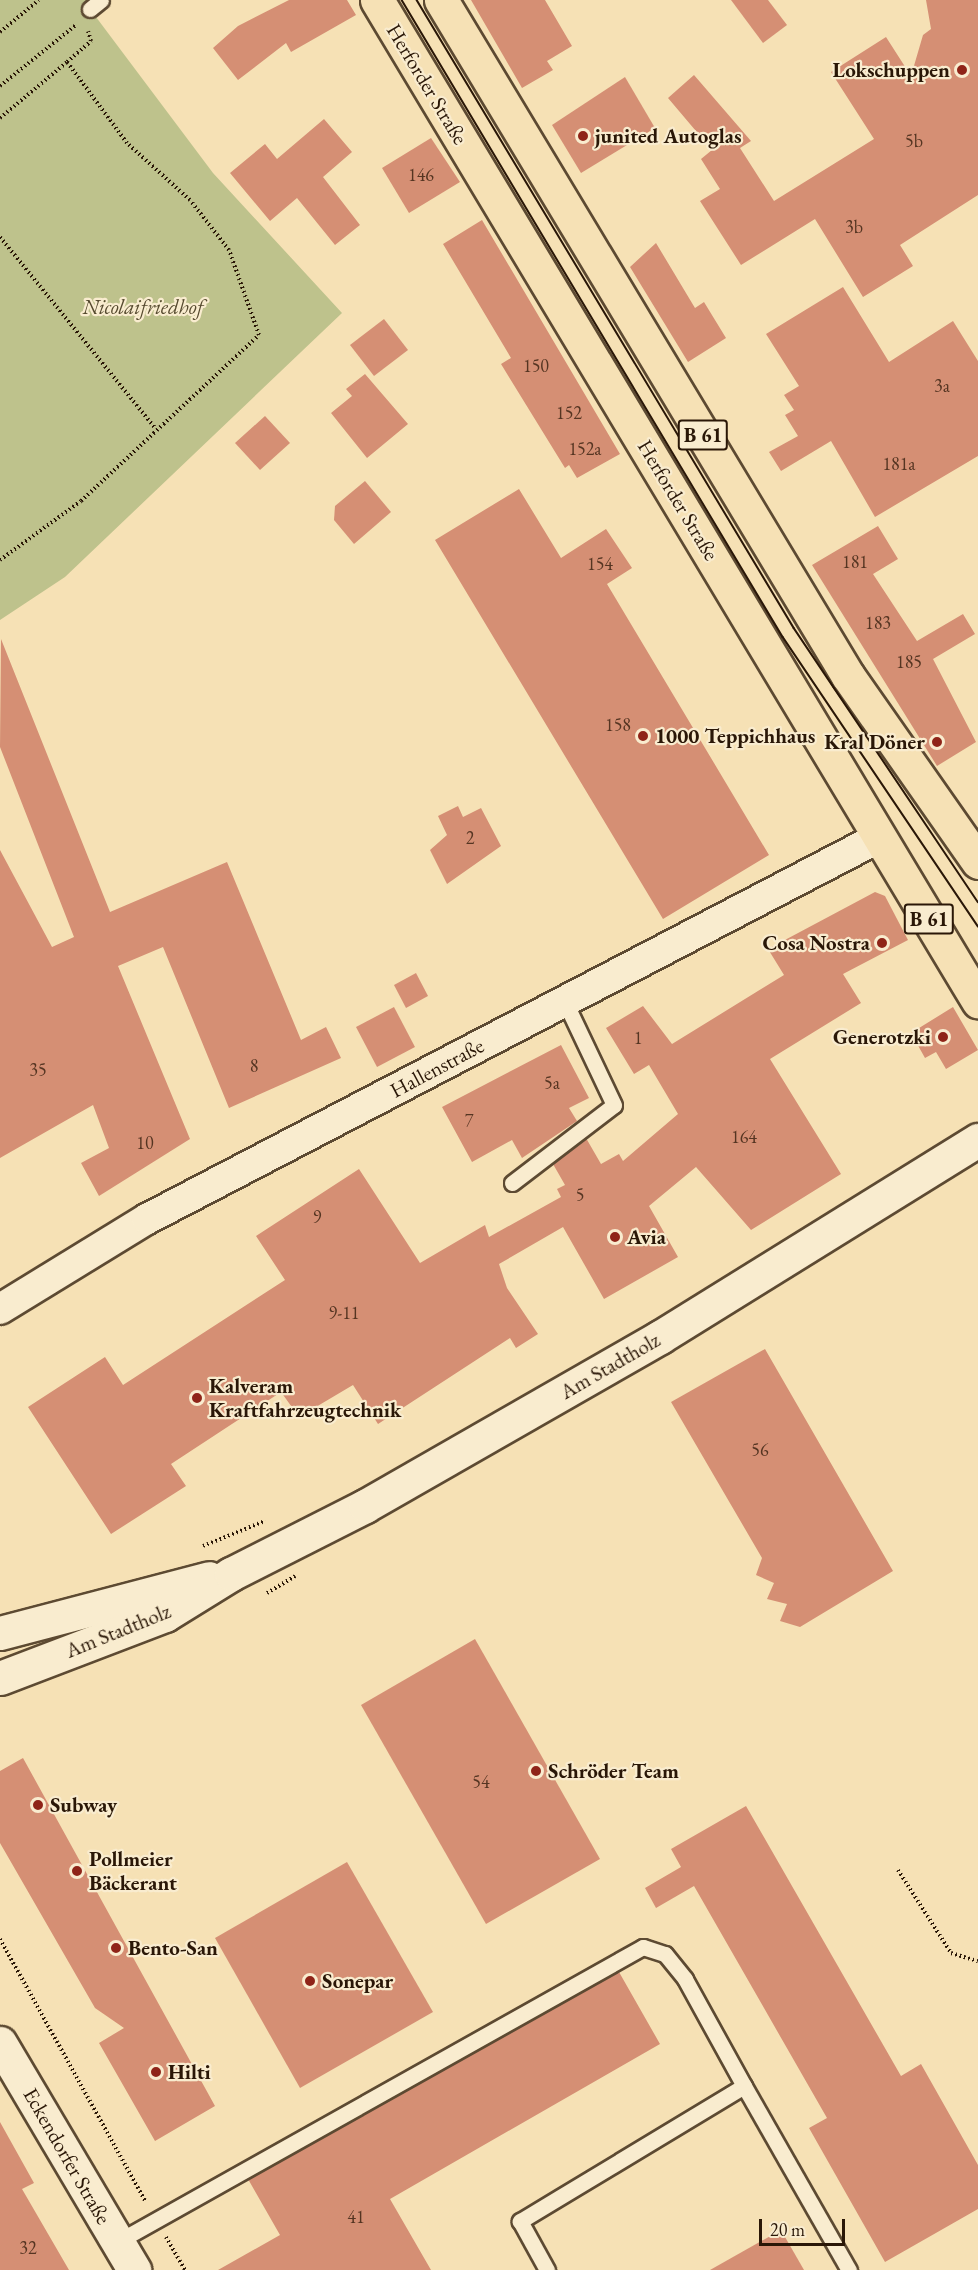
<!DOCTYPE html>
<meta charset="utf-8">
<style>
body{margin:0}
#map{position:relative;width:978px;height:2270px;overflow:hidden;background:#f6e1b5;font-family:"EB Garamond",serif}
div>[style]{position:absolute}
.green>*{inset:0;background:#bec28c}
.building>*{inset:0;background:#d58f74}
.path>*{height:4px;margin-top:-2px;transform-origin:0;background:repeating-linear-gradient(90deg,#2a1707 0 1.5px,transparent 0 4.5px)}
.roads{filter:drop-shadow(2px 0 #5d4a32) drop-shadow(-2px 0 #5d4a32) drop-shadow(0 2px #5d4a32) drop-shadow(0 -2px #5d4a32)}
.lane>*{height:15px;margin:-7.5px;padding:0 7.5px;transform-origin:7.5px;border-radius:7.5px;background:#f9eccf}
.street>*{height:30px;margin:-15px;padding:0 15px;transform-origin:15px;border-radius:15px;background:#f9eccf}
.secondary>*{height:33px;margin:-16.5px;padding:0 16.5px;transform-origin:16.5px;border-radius:16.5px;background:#f9eccf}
.primary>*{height:33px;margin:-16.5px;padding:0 16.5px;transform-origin:16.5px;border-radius:16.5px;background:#f6e1b5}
.tram>*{height:1.5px;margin:-0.75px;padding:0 0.75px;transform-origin:0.75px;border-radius:0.75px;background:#2a1707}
.dots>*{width:16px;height:16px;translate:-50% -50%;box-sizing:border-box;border:3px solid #f9eccf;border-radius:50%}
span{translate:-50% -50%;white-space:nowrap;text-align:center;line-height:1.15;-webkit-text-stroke:4.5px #f9eccf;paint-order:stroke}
.number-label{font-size:18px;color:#553522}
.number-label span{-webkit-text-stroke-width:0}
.shield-label span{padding:2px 4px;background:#f9eccf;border:2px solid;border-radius:4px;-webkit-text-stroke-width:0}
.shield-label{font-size:20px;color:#2a1707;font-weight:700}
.poi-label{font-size:21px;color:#2a1707;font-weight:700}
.right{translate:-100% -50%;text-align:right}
.left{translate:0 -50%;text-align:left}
.street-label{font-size:21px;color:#2a1707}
.park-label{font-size:21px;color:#564a2f;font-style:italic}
.scale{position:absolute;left:759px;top:2219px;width:86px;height:27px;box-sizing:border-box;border:3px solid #2a1707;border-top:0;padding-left:8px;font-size:18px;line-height:21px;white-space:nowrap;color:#2a1707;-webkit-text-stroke:4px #f9eccf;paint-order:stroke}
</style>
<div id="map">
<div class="green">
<i style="clip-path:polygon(0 0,90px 0,90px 9px,213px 173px,342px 313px,65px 577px,0 620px)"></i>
</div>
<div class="building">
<i style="clip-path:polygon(289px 0,347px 0,356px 15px,291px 52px,286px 43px,238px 80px,213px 48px,238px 26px)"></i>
<i style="clip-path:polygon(471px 0,545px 0,572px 46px,547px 61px,553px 70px,522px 88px)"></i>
<i style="clip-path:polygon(731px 0,768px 0,787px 25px,763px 43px)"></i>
<i style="clip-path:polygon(926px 0,978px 0,978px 195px,900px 245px,913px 266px,863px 297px,815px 219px,741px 265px,700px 201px,720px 189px,701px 159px,712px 150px,668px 98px,694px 75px,751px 141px,740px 148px,774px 201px,874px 139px,831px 72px,886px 37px,911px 76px,923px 35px,931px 29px)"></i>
<i style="clip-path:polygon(625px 77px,655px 128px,581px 173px,552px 125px)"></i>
<i style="clip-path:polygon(324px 119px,352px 152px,323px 177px,360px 225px,335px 245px,297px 198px,270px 221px,230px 173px,265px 144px,277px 159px)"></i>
<i style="clip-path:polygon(431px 138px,460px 182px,409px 213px,382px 168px)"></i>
<i style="clip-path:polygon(482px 220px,620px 454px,577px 478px,569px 465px,565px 468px,501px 364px,511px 358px,443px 244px)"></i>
<i style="clip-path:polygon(656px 243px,695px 308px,704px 302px,726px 338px,688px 362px,630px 267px)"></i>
<i style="clip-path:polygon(843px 287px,889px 362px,953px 321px,978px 361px,978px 456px,875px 517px,831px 441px,781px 471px,769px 452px,798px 436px,785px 415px,794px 410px,784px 395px,799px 386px,766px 334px)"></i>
<i style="clip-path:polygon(384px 319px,408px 350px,374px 376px,350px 345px)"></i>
<i style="clip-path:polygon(365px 374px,408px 424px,367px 458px,331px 413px,352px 396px,346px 389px)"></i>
<i style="clip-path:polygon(265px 416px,290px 443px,260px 470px,235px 443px)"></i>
<i style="clip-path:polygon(365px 481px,391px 512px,354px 544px,334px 520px,335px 506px)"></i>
<i style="clip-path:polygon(519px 489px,561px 558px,606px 529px,632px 568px,607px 584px,769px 855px,663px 919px,435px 540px)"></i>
<i style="clip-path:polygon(878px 526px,898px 559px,873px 574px,917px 641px,963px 614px,975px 634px,933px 659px,976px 742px,937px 766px,812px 565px)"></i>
<i style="clip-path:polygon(1px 639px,110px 912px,227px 862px,301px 1040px,326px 1027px,341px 1058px,229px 1108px,163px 947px,118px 966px,190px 1139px,99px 1196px,81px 1163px,109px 1148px,93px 1105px,0 1158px,0 850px,52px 947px,74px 937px,0 747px)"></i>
<i style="clip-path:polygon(458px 806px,463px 817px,481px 808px,501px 846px,447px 884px,430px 850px,447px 835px,438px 816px)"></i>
<i style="clip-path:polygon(875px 892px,885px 896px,908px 940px,843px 974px,861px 1003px,770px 1059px,841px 1174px,751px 1230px,696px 1167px,649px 1206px,678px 1257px,604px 1299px,563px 1227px,499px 1264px,507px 1288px,538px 1334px,516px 1348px,510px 1338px,378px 1424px,353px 1385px,299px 1417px,281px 1392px,171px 1464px,186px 1486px,111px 1534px,28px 1407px,105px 1357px,123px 1385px,285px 1280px,256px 1236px,359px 1169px,420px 1263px,485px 1225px,489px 1237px,561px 1197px,557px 1189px,565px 1185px,553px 1164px,586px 1138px,601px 1164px,619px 1154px,623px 1161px,678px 1114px,649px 1065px,634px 1074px,606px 1028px,643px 1006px,672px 1044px,784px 975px,768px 949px)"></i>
<i style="clip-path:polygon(416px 973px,428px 996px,406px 1008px,394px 985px)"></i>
<i style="clip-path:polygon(394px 1007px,415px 1047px,377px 1067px,356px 1027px)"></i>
<i style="clip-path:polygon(953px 1007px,978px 1050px,946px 1069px,936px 1052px,925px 1058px,911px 1033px)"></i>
<i style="clip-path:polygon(561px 1045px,589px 1098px,569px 1108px,577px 1121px,522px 1158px,512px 1140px,472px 1162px,442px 1107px)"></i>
<i style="clip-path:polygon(765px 1349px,893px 1571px,800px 1627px,780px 1621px,787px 1604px,767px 1599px,774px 1583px,756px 1575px,762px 1558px,671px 1402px)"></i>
<i style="clip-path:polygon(475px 1639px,600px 1859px,486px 1924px,361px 1705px)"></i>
<i style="clip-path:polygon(23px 1758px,215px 2106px,155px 2141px,99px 2043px,124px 2028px,95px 2008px,0 1843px,0 1771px)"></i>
<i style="clip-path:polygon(746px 1806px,901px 2076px,921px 2064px,978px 2165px,978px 2209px,885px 2262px,809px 2128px,827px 2118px,694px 1886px,656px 1908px,645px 1888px,681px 1867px,671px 1849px)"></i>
<i style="clip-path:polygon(347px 1862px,433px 2012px,300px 2088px,215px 1938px)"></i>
<i style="clip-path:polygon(619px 1972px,660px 2044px,390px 2199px,431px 2270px,218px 2270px,280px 2235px,248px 2179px)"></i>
<i style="clip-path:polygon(0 2122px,34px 2183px,22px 2189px,69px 2270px,0 2270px)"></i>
<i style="clip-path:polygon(781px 2230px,804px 2270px,710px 2270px)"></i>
</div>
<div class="path">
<i style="left:0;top:32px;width:50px;rotate:-39.4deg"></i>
<i style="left:0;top:86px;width:97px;rotate:-38.8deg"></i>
<i style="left:0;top:118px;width:87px;rotate:-39.9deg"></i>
<i style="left:0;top:237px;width:246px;rotate:50.9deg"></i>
<i style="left:0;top:560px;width:100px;rotate:-36.1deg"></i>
<i style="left:81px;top:501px;width:243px;rotate:-43deg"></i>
<i style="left:259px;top:335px;width:90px;rotate:-109.4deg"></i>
<i style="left:229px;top:250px;width:63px;rotate:-128deg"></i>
<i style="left:190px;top:200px;width:85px;rotate:-137.9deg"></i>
<i style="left:127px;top:143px;width:101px;rotate:-126.5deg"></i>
<i style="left:67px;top:62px;width:32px;rotate:-41deg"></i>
<i style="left:91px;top:41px;width:10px;rotate:-107deg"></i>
<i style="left:203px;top:1546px;width:67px;rotate:-22deg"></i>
<i style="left:267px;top:1593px;width:33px;rotate:-31deg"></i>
<i style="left:898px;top:1870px;width:98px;rotate:57.4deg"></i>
<i style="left:951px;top:1953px;width:28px;rotate:17deg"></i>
<i style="left:0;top:1939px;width:301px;rotate:61deg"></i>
<i style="left:166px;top:2237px;width:38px;rotate:60deg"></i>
</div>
<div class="roads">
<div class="lane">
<i style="left:90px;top:9px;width:14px;rotate:-39deg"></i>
<i style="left:512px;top:1183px;width:128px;rotate:-37.4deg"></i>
<i style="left:614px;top:1105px;width:114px;rotate:-115.4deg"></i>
<i style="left:744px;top:2086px;width:212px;rotate:60.3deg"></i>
<i style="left:117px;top:2242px;width:603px;rotate:-29.29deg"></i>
<i style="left:643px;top:1947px;width:23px;rotate:18deg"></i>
<i style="left:665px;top:1954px;width:32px;rotate:51deg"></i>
<i style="left:685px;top:1979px;width:122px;rotate:61.1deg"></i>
<i style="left:744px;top:2086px;width:262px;rotate:148.9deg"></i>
<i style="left:520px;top:2221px;width:56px;rotate:61.1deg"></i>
</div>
<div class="street">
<i style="left:0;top:1309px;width:172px;rotate:-31.5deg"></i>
<i style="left:147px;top:1219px;width:827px;rotate:-27.53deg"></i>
</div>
<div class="secondary">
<i style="left:0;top:1633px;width:216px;rotate:-14.7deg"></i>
<i style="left:0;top:1678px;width:177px;rotate:-20.9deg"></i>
<i style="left:165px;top:1615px;width:78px;rotate:-31.8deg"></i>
<i style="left:231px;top:1574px;width:150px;rotate:-26.9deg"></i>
<i style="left:365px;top:1506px;width:340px;rotate:-29.8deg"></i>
<i style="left:660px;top:1337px;width:374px;rotate:-31.8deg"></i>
<i style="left:0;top:2043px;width:264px;rotate:59.4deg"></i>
</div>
<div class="primary">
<i style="left:377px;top:0;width:1168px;rotate:59.02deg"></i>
<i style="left:441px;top:0;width:789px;rotate:58.95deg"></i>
<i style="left:848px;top:676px;width:227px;rotate:55deg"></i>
</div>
</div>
<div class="tram">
<i style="left:402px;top:0;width:742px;rotate:59.12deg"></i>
<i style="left:783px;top:637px;width:349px;rotate:56deg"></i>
<i style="left:417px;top:0;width:732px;rotate:59.02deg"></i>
<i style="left:794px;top:628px;width:330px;rotate:56.1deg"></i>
</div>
<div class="dots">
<i style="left:962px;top:70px;background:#8f2418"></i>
<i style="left:583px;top:136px;background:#8f2418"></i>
<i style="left:643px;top:736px;background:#8f2418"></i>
<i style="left:937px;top:742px;background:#8f2418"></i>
<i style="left:882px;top:943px;background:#8f2418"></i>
<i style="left:943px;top:1037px;background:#8f2418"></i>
<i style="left:615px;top:1237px;background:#8f2418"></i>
<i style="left:197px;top:1398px;background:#8f2418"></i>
<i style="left:536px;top:1771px;background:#8f2418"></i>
<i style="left:38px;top:1805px;background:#8f2418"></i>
<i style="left:77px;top:1871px;background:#8f2418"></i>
<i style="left:116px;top:1948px;background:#8f2418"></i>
<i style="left:310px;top:1981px;background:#8f2418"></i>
<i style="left:156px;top:2072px;background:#8f2418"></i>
</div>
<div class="number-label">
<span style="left:914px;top:141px">5b</span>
<span style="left:421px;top:175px">146</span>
<span style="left:854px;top:227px">3b</span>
<span style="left:536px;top:366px">150</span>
<span style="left:942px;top:386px">3a</span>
<span style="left:569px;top:413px">152</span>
<span style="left:585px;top:449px">152a</span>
<span style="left:899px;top:464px">181a</span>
<span style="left:855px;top:562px">181</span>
<span style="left:600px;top:564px">154</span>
<span style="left:878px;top:623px">183</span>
<span style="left:909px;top:662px">185</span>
<span style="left:618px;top:725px">158</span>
<span style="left:470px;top:838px">2</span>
<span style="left:638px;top:1038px">1</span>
<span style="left:254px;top:1066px">8</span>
<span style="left:38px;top:1070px">35</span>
<span style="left:552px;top:1083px">5a</span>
<span style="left:469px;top:1121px">7</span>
<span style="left:744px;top:1137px">164</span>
<span style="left:145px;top:1143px">10</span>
<span style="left:580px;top:1195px">5</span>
<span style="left:317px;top:1217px">9</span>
<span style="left:344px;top:1313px">9-11</span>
<span style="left:760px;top:1450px">56</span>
<span style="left:481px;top:1782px">54</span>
<span style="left:356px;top:2217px">41</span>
<span style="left:28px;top:2248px">32</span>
</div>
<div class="shield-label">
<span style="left:703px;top:435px">B 61</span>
<span style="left:929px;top:919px">B 61</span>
</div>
<div class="poi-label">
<span class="right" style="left:950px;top:70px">Lokschuppen</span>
<span class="left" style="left:595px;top:136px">junited Autoglas</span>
<span class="left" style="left:655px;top:736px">1000 Teppichhaus</span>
<span class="right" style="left:925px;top:742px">Kral Döner</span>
<span class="right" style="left:870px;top:943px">Cosa Nostra</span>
<span class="right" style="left:931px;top:1037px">Generotzki</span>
<span class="left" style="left:627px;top:1237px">Avia</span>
<span class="left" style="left:209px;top:1398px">Kalveram<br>Kraftfahrzeugtechnik</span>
<span class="left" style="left:548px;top:1771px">Schröder Team</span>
<span class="left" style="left:50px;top:1805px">Subway</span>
<span class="left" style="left:89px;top:1871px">Pollmeier<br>Bäckerant</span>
<span class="left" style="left:128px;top:1948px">Bento-San</span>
<span class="left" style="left:322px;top:1981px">Sonepar</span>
<span class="left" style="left:168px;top:2072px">Hilti</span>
</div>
<div class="street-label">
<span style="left:427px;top:84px;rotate:59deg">Herforder Straße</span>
<span style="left:678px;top:500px;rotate:59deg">Herforder Straße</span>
<span style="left:437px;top:1068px;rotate:-28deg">Hallenstraße</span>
<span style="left:610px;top:1366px;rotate:-30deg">Am Stadtholz</span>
<span style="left:118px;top:1631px;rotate:-22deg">Am Stadtholz</span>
<span style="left:67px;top:2156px;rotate:60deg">Eckendorfer Straße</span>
</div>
<div class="park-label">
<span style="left:143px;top:307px">Nicolaifriedhof</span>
</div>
<div class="scale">20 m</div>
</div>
